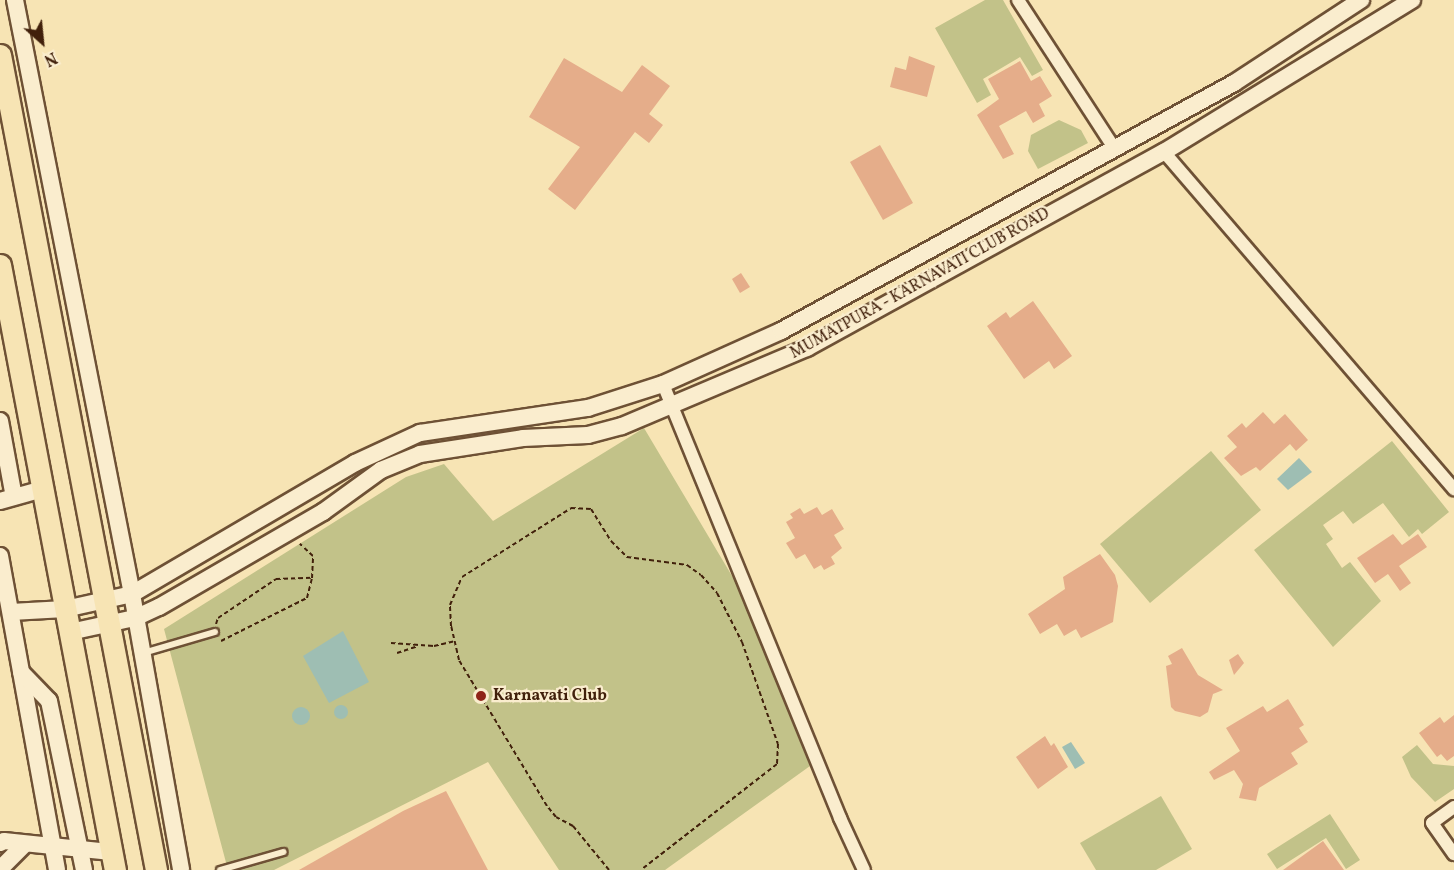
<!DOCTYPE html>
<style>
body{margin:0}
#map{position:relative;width:1454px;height:870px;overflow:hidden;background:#f7e4b4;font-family:Vollkorn,serif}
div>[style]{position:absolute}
.green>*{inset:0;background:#c2c289}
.water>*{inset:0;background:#9ebeb3}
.round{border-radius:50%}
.building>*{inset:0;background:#e5ad8a}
.path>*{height:2px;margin-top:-1px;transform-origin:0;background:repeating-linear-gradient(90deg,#41200b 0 4.5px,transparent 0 7.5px)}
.roads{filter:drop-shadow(2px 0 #6e5135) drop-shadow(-2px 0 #6e5135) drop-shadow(0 2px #6e5135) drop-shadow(0 -2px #6e5135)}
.lane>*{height:6px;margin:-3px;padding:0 3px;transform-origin:3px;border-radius:3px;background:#faedce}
.street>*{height:12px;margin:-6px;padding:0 6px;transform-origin:6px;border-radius:6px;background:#faedce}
.secondary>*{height:16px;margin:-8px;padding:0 8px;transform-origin:8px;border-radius:8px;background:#faedce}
.highway>*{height:21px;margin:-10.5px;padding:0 10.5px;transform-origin:10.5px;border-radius:10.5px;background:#f7e4b4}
.dots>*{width:16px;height:16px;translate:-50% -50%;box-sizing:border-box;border:3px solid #faedce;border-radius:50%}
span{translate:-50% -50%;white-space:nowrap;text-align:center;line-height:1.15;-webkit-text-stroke:4.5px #faedce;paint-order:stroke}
.street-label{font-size:16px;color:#41200b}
.poi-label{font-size:16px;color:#41200b;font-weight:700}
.left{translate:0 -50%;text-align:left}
.north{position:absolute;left:12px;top:12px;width:60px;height:60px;-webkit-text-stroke:4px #faedce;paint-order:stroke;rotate:153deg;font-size:16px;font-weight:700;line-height:24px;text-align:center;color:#41200b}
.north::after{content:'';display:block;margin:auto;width:21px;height:27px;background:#41200b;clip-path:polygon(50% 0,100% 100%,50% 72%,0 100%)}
</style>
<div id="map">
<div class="green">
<i style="clip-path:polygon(985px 0,1003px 0,1043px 70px,1032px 76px,1020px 57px,983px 79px,991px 95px,977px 103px,935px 28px)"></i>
<i style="clip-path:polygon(1059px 120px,1081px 130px,1088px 143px,1038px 169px,1028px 151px,1031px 135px)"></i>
<i style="clip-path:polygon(644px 428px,735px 581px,810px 766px,665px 870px,559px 870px,488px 762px,274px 870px,228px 870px,164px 629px,406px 477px,444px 464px,493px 521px)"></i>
<i style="clip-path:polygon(1392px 441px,1449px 512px,1422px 534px,1418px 529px,1409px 537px,1383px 503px,1353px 524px,1343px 511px,1323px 525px,1333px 539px,1326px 544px,1342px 568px,1350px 562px,1381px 601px,1333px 647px,1254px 550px)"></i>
<i style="clip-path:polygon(1211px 451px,1261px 510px,1150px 603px,1100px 544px)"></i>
<i style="clip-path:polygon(1417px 745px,1433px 764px,1454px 766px,1454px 789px,1435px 802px,1411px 777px,1402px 757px)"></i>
<i style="clip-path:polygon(1161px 796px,1192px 849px,1156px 870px,1096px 870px,1080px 843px)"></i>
<i style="clip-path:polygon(1330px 814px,1360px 860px,1346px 869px,1326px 838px,1277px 869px,1267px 854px)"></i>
</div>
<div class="water">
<i style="clip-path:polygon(1299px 458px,1312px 472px,1288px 490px,1277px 479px)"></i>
<i style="clip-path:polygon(343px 631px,369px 682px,329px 703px,303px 656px)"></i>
<i class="round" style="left:334px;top:705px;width:14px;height:14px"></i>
<i class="round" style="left:292px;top:707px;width:18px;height:18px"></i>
<i style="clip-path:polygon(1071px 742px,1085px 763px,1075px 769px,1062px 747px)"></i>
</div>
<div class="building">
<i style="clip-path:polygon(909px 56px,935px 66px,927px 97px,890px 87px,895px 67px,906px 70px)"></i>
<i style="clip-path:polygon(564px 58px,622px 92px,642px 65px,670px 86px,649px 114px,663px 125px,649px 143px,635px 132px,575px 210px,548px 189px,580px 147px,529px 117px)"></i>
<i style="clip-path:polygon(1020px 61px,1031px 81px,1040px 76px,1052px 96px,1039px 104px,1045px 116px,1033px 123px,1026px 111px,999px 126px,1014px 154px,1003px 159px,977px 115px,999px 99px,988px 79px)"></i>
<i style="clip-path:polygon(880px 145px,913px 203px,883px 220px,850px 162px)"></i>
<i style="clip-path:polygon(741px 273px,750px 287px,740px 293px,732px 279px)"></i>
<i style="clip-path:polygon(1033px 301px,1072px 356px,1054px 369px,1049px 361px,1024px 379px,987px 326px,1006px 312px,1010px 318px)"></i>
<i style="clip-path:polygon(1263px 412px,1274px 424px,1285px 414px,1308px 440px,1296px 451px,1290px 444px,1260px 471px,1256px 467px,1241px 476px,1224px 458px,1237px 447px,1227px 436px,1242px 423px,1246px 428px)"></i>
<i style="clip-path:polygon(817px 507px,822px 515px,832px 509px,844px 529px,834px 535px,842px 548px,831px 557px,835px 564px,824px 570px,821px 565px,814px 569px,805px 554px,796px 559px,786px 543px,795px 538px,786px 522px,793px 518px,790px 514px,800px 508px,804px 514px)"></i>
<i style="clip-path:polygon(1393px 534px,1402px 545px,1418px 534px,1427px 547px,1399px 566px,1411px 583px,1400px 591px,1388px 574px,1375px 583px,1357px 558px)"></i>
<i style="clip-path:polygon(1100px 554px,1115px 575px,1118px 586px,1113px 622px,1081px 638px,1076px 629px,1064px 636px,1057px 624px,1040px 634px,1028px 614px,1065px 589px,1063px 577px)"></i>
<i style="clip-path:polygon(1182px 648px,1198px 675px,1223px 690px,1213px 694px,1208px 712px,1200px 717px,1175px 711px,1171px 707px,1166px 666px,1172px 664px,1168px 656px)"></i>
<i style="clip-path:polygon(1238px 654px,1244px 663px,1234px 675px,1229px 660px)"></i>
<i style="clip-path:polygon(1288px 699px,1304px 725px,1299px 728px,1308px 742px,1291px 753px,1298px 764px,1259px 788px,1256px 801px,1239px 798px,1243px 784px,1234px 770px,1214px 780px,1209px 772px,1240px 751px,1226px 728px,1263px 706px,1267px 712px)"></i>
<i style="clip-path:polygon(1454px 715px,1454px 756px,1447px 761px,1441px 754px,1437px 757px,1419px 733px,1440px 717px,1444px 723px)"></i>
<i style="clip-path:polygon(1045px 736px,1051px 746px,1054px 743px,1068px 767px,1038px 789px,1016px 757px)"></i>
<i style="clip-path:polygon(446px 791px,488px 870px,299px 870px,403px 811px)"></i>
<i style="clip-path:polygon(1323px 841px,1344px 870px,1283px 870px)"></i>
</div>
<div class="path">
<i style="left:216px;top:624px;width:6px;rotate:-72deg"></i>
<i style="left:218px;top:618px;width:70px;rotate:-33.9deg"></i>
<i style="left:276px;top:579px;width:36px;rotate:-2deg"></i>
<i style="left:312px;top:578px;width:22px;rotate:-87deg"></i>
<i style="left:313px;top:556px;width:18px;rotate:-137deg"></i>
<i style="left:221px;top:641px;width:96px;rotate:-26.6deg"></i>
<i style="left:307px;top:598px;width:21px;rotate:-76deg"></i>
<i style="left:391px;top:643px;width:43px;rotate:4deg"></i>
<i style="left:434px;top:646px;width:22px;rotate:-13deg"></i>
<i style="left:397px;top:653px;width:20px;rotate:-18deg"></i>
<i style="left:609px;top:870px;width:57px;rotate:-129.3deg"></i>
<i style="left:573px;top:826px;width:19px;rotate:-152deg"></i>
<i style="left:556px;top:817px;width:14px;rotate:-129deg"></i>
<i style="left:547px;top:806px;width:170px;rotate:-121.1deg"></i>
<i style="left:459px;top:660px;width:35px;rotate:-103deg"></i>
<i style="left:451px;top:626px;width:21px;rotate:-93deg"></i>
<i style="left:450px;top:605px;width:30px;rotate:-67deg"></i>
<i style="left:462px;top:577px;width:129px;rotate:-32.3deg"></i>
<i style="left:571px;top:508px;width:20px;rotate:3deg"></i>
<i style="left:591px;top:509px;width:38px;rotate:58deg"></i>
<i style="left:611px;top:541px;width:23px;rotate:45deg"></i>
<i style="left:627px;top:557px;width:61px;rotate:7.6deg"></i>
<i style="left:687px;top:565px;width:17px;rotate:36deg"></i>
<i style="left:701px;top:575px;width:24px;rotate:48deg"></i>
<i style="left:717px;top:593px;width:55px;rotate:63deg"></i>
<i style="left:742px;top:642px;width:108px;rotate:70.6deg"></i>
<i style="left:778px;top:744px;width:20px;rotate:93deg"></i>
<i style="left:777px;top:764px;width:172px;rotate:142.1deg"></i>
</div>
<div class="roads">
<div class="lane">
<i style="left:143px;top:653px;width:75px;rotate:-16.3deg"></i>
<i style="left:220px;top:870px;width:66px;rotate:-15.9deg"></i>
</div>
<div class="street">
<i style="left:1018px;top:0;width:176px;rotate:57deg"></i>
<i style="left:1164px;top:152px;width:445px;rotate:49.3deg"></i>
<i style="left:663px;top:384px;width:469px;rotate:67.8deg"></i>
<i style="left:840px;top:818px;width:57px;rotate:65.2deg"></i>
<i style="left:1454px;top:807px;width:27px;rotate:144deg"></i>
<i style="left:1432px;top:823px;width:38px;rotate:55deg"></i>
</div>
<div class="secondary">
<i style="left:15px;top:0;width:605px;rotate:78.86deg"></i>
<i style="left:132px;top:594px;width:280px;rotate:79.9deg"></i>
<i style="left:0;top:421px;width:77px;rotate:79.6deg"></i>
<i style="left:0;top:501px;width:45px;rotate:-15.6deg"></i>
<i style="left:0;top:556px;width:319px;rotate:79.7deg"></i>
<i style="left:11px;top:612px;width:54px;rotate:-3.2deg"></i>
<i style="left:65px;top:609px;width:69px;rotate:-12.6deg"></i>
<i style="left:132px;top:594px;width:259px;rotate:-30.4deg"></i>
<i style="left:355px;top:463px;width:72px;rotate:-24.8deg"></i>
<i style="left:420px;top:433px;width:170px;rotate:-8.5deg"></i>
<i style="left:588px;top:408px;width:79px;rotate:-17.7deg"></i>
<i style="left:663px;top:384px;width:129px;rotate:-24.2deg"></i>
<i style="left:781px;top:331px;width:516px;rotate:-28.7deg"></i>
<i style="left:1234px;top:83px;width:152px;rotate:-33.2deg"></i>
<i style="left:70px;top:632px;width:66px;rotate:-12.2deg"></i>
<i style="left:135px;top:618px;width:26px;rotate:-25deg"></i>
<i style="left:159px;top:607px;width:190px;rotate:-30.1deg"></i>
<i style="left:323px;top:512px;width:72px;rotate:-35.9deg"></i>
<i style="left:381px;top:470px;width:42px;rotate:-22.3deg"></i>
<i style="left:420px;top:454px;width:104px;rotate:-8.8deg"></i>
<i style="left:523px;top:438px;width:65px;rotate:-2.6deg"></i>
<i style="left:588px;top:435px;width:35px;rotate:-15deg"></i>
<i style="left:622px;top:426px;width:201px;rotate:-22.9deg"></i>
<i style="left:807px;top:348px;width:407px;rotate:-28.8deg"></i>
<i style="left:1164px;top:152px;width:291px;rotate:-31.5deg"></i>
<i style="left:21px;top:672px;width:40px;rotate:46deg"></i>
<i style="left:49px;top:701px;width:173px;rotate:78.3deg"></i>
<i style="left:0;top:843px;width:4px;rotate:-27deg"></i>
<i style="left:4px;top:841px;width:108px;rotate:5.9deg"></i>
<i style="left:0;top:869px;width:35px;rotate:-45deg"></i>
</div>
<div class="highway">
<i style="left:0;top:55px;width:830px;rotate:79.16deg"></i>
<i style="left:0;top:265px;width:616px;rotate:79.24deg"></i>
</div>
</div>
<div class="dots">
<i style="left:481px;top:696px;background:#8f2418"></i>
</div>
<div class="street-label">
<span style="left:920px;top:284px;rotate:-29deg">MUMATPURA - KARNAVATI CLUB ROAD</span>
</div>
<div class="poi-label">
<span class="left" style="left:493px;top:696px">Karnavati Club</span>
</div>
<div class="north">N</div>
</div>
